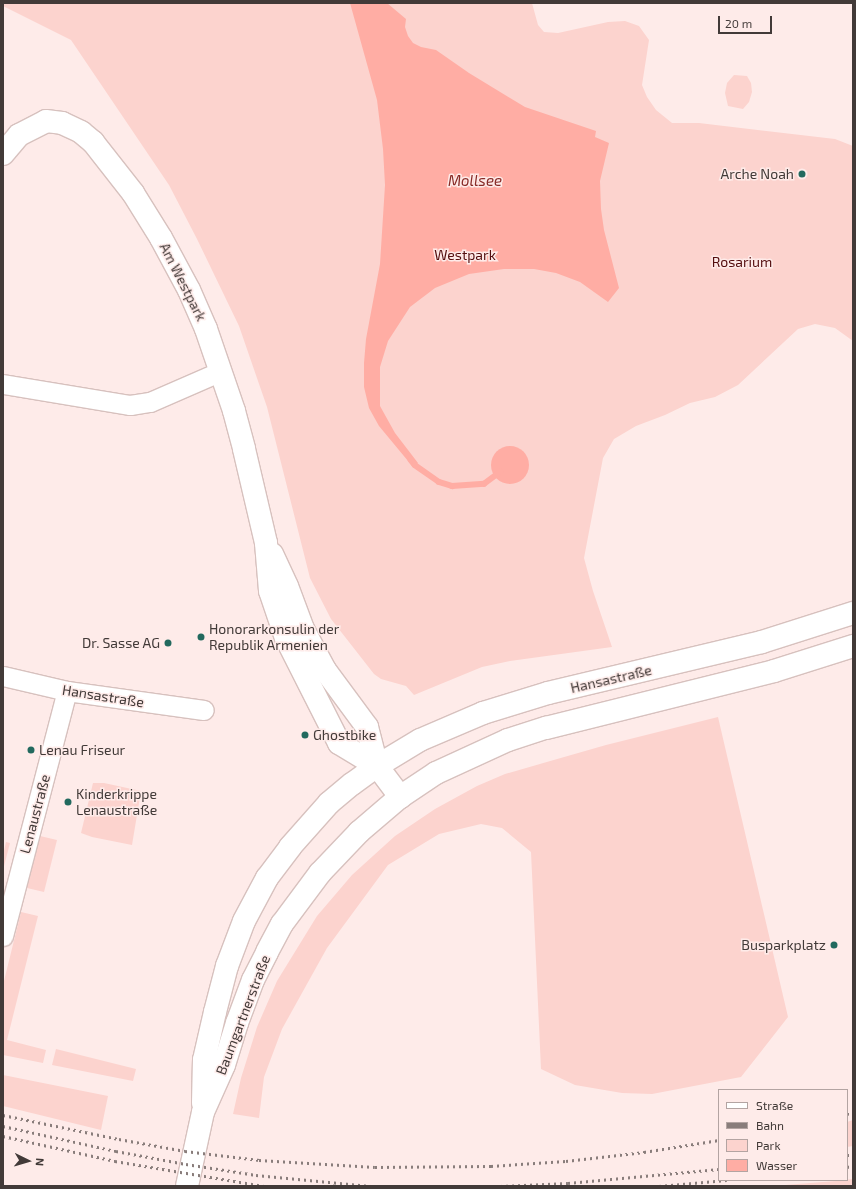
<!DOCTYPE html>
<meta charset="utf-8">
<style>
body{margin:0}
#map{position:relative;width:856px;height:1189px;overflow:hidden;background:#feebe9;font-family:"Exo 2",sans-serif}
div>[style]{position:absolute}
.green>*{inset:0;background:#fcd3ce}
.water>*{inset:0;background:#ffada4}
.round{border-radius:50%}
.stream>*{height:5.5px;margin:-2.75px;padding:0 2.75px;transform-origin:2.75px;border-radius:2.75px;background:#ffada4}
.roads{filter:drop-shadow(1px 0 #d7c1be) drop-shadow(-1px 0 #d7c1be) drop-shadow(0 1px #d7c1be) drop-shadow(0 -1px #d7c1be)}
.street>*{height:19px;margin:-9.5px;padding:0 9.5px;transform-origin:9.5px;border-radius:9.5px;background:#fff}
.secondary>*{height:22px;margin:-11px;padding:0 11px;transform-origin:11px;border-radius:11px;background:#fff}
.rail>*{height:3px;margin-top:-1.5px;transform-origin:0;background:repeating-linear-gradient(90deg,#897d7b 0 2px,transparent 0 6px)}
.dots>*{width:11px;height:11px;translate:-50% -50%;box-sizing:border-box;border:2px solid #feebe9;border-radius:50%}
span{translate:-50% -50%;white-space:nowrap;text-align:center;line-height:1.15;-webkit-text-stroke:3px #feebe9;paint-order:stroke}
.poi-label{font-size:14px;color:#423a38}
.right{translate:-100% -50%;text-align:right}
.left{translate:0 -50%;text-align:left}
.park-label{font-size:14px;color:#540d0e}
.street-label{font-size:14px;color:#423a38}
.water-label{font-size:15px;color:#882b27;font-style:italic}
.frame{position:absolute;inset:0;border:4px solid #423a38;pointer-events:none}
.legend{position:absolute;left:718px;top:1089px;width:130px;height:92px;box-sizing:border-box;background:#feebe9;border:1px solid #b3a4a2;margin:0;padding:5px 7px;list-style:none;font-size:12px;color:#423a38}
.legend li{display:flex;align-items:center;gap:8px;height:20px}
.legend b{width:20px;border:1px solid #b3a4a2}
.north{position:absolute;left:8px;top:1141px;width:40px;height:40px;-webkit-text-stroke:3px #feebe9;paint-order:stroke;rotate:95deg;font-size:11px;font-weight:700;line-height:16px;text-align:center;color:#423a38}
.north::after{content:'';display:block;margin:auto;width:14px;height:18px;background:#423a38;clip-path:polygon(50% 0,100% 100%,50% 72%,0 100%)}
.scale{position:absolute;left:718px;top:16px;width:54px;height:18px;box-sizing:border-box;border:2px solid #423a38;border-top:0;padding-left:5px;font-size:12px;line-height:14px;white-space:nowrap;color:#423a38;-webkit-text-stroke:3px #feebe9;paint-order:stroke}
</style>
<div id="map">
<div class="green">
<i style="clip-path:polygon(3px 3px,532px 3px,538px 25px,544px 32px,558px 33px,608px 22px,625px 21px,639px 26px,649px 40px,642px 85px,647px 97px,656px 110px,672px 123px,699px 123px,835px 139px,853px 146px,853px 341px,835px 328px,815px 324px,798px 329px,738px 385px,715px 397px,690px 403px,665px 415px,636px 426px,614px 439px,603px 458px,584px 558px,593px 591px,612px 647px,510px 661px,482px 667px,414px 695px,406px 686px,381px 679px,374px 674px,331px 619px,310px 578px,267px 407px,239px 326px,197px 239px,169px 185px,71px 40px,3px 6px)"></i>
<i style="clip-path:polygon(734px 75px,747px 76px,751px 83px,752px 92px,749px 102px,743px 109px,728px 106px,725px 93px,727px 83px)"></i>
<i style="clip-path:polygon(718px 717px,788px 1017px,741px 1077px,652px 1094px,622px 1093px,575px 1085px,541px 1069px,531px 852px,502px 828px,481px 824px,439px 834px,388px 865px,327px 948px,282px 1029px,264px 1077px,259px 1118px,233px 1114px,241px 1078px,257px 1027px,277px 981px,317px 916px,352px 875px,395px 836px,435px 809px,477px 786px,505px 774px,606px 745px)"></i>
<i style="clip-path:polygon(93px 783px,104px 783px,141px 791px,132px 845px,92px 837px,81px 833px)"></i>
<i style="clip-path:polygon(40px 836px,57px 840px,44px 892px,27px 888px)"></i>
<i style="clip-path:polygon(6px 842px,10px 843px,3px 870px,3px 855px)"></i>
<i style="clip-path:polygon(21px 912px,38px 916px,7px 1040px,46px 1050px,43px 1063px,3px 1055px,3px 985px)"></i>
<i style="clip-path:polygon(56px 1049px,136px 1069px,133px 1081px,52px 1065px)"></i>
<i style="clip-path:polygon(3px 1075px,108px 1096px,101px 1130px,3px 1106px)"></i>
<i style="clip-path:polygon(853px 1120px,853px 1146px,847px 1147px,847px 1122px)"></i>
<i style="clip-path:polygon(853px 1179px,853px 1186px,772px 1186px,836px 1181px)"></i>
</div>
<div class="water">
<i style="clip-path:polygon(350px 3px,387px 3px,406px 19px,405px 27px,408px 36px,413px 43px,421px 47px,436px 50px,469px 73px,525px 107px,596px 131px,595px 137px,609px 143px,600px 181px,601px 209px,604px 230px,619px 288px,608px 302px,580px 282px,556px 273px,534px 269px,504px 269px,469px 274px,435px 288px,410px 307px,388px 341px,380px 367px,380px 406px,395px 433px,418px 463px,413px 467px,379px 426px,369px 408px,364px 387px,364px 363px,366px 339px,380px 264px,385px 185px,383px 149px,377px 100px)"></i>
<i class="round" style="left:491px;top:446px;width:38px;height:38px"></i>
</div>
<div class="stream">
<i style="left:411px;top:460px;width:6px;rotate:51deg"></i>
<i style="left:415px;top:465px;width:29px;rotate:35deg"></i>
<i style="left:439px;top:482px;width:14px;rotate:17deg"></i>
<i style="left:452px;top:486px;width:32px;rotate:-4deg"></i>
<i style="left:484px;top:484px;width:20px;rotate:-37deg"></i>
</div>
<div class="roads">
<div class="street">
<i style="left:3px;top:384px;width:129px;rotate:9.4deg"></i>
<i style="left:130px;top:405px;width:20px;rotate:-9deg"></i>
<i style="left:150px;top:402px;width:77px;rotate:-23.6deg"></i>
<i style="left:3px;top:676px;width:66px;rotate:13.2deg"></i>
<i style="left:67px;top:691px;width:138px;rotate:7.9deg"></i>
<i style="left:3px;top:936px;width:253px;rotate:-75.4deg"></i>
</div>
<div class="secondary">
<i style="left:3px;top:154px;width:25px;rotate:-50deg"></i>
<i style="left:19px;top:135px;width:30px;rotate:-27deg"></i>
<i style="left:46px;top:121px;width:16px;rotate:7deg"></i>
<i style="left:62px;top:123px;width:21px;rotate:25deg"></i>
<i style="left:81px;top:132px;width:16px;rotate:40deg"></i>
<i style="left:93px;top:142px;width:65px;rotate:51.9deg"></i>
<i style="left:133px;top:193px;width:53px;rotate:58.1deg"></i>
<i style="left:161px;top:238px;width:59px;rotate:61.7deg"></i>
<i style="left:189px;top:290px;width:43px;rotate:66.4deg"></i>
<i style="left:206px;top:329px;width:87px;rotate:71.1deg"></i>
<i style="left:234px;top:411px;width:39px;rotate:75deg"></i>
<i style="left:244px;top:449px;width:97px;rotate:76.8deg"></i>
<i style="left:266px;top:543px;width:48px;rotate:85.2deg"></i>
<i style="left:270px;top:591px;width:50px;rotate:71.2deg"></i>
<i style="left:286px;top:638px;width:118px;rotate:63.2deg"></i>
<i style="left:339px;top:743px;width:44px;rotate:31.2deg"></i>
<i style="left:377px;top:766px;width:39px;rotate:53deg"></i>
<i style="left:272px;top:554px;width:35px;rotate:65deg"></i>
<i style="left:287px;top:586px;width:46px;rotate:69.6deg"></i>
<i style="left:303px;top:629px;width:47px;rotate:61.8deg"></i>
<i style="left:325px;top:670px;width:71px;rotate:53.6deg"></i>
<i style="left:367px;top:727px;width:40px;rotate:75.6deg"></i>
<i style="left:203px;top:1103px;width:43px;rotate:-88.7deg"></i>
<i style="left:204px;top:1060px;width:49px;rotate:-77.1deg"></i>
<i style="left:215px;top:1012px;width:48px;rotate:-75.4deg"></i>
<i style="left:227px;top:966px;width:48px;rotate:-69.3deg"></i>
<i style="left:244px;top:921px;width:49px;rotate:-61.9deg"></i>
<i style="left:267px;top:878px;width:39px;rotate:-53deg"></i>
<i style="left:290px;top:847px;width:59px;rotate:-48.4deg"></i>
<i style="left:329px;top:803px;width:30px;rotate:-40deg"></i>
<i style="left:352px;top:784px;width:31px;rotate:-36deg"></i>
<i style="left:377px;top:766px;width:50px;rotate:-31.2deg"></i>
<i style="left:420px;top:740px;width:69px;rotate:-23.2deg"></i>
<i style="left:483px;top:713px;width:68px;rotate:-17.1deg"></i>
<i style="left:548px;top:693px;width:220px;rotate:-13.4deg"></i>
<i style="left:762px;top:642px;width:96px;rotate:-17.7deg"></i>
<i style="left:187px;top:1186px;width:76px;rotate:-77.8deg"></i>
<i style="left:203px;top:1112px;width:51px;rotate:-65.9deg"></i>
<i style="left:224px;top:1065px;width:44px;rotate:-72.8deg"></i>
<i style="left:237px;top:1023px;width:46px;rotate:-69.6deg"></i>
<i style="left:253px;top:980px;width:31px;rotate:-63deg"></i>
<i style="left:267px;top:952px;width:32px;rotate:-62deg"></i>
<i style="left:282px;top:924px;width:64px;rotate:-53.3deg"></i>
<i style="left:320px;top:873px;width:57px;rotate:-46.4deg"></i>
<i style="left:359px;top:832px;width:54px;rotate:-40.5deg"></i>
<i style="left:400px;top:797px;width:43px;rotate:-33.7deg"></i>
<i style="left:436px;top:773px;width:79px;rotate:-24.6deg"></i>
<i style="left:508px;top:740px;width:40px;rotate:-18deg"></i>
<i style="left:546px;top:728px;width:235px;rotate:-14deg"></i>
<i style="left:774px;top:671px;width:83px;rotate:-17.6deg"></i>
</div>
</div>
<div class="rail">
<i style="left:847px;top:1114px;width:6px;rotate:-18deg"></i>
<i style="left:3px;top:1115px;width:118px;rotate:11.7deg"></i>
<i style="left:119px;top:1139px;width:67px;rotate:10.3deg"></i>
<i style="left:185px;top:1151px;width:75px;rotate:6.9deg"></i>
<i style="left:259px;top:1160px;width:116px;rotate:3.5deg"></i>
<i style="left:375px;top:1167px;width:116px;rotate:-0.5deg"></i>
<i style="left:491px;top:1166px;width:75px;rotate:-3.8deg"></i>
<i style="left:566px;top:1161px;width:79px;rotate:-6.6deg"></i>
<i style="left:644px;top:1152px;width:76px;rotate:-9.1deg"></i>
<i style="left:3px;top:1126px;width:116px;rotate:12.5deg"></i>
<i style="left:116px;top:1151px;width:71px;rotate:10.5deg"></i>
<i style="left:186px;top:1164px;width:71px;rotate:8.9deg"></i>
<i style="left:256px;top:1175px;width:115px;rotate:5.5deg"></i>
<i style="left:3px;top:1136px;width:115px;rotate:12.6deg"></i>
<i style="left:115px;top:1161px;width:151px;rotate:9.5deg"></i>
<i style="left:847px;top:1155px;width:6px"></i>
<i style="left:847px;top:1167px;width:6px;rotate:-9deg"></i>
<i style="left:500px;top:1186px;width:68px;rotate:-2.5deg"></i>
<i style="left:568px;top:1183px;width:152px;rotate:-5.3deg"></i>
<i style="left:659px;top:1186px;width:68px;rotate:-5deg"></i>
</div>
<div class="dots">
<i style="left:802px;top:174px;background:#22695e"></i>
<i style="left:201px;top:637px;background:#22695e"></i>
<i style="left:168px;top:643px;background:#22695e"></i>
<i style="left:305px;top:735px;background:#22695e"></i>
<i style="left:31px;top:750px;background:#22695e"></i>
<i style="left:68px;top:802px;background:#22695e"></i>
<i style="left:834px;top:945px;background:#22695e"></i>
</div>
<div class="poi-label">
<span class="right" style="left:794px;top:174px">Arche Noah</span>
<span class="left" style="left:209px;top:637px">Honorarkonsulin der<br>Republik Armenien</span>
<span class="right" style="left:160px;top:643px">Dr. Sasse AG</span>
<span class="left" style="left:313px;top:735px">Ghostbike</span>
<span class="left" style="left:39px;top:750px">Lenau Friseur</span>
<span class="left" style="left:76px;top:802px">Kinderkrippe<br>Lenaustraße</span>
<span class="right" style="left:826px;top:945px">Busparkplatz</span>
</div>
<div class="park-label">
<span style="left:465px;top:255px">Westpark</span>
<span style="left:742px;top:262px">Rosarium</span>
</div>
<div class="street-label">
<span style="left:183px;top:282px;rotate:63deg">Am Westpark</span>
<span style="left:611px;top:679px;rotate:-13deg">Hansastraße</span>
<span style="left:103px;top:696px;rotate:9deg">Hansastraße</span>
<span style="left:35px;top:814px;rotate:-75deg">Lenaustraße</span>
<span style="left:243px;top:1015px;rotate:-69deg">Baumgartnerstraße</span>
</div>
<div class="water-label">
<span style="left:475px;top:181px">Mollsee</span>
</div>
<div class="frame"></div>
<ul class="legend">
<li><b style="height:5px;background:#fff"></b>Straße</li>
<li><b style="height:5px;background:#897d7b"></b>Bahn</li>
<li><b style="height:11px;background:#fcd3ce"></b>Park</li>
<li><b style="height:11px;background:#ffada4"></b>Wasser</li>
</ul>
<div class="north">N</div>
<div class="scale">20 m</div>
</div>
